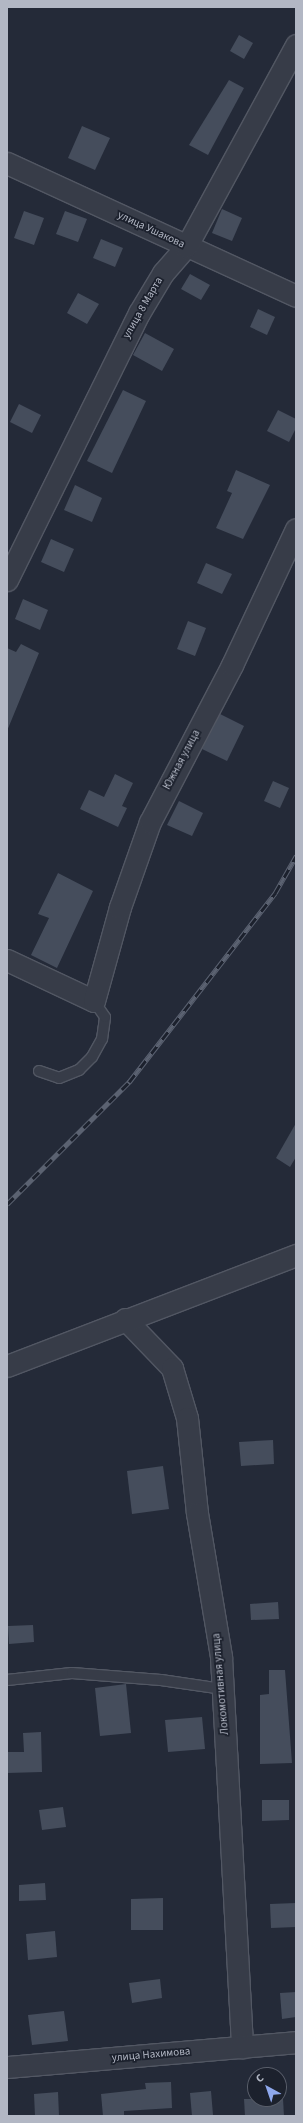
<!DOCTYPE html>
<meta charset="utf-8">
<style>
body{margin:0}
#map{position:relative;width:303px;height:2123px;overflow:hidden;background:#242a38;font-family:"Source Sans 3",sans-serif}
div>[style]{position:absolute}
.building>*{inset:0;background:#454d5c}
.roads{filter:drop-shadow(1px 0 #525763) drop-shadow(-1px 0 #525763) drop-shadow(0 1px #525763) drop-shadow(0 -1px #525763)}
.lane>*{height:10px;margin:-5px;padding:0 5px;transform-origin:5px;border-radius:5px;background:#373c48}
.street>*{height:21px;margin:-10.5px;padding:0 10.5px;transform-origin:10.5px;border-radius:10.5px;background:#373c48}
.rail>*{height:4.5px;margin-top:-2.25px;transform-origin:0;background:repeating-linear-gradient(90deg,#1c212d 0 9px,#5b6271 0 18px);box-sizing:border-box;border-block:1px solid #5b6271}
span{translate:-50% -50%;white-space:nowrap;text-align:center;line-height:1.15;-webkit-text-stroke:3.5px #1c212d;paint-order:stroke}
.street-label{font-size:11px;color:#b2b7c4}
.frame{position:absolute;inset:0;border:8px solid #b2b7c4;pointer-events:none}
.north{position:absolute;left:247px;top:2067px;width:40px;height:40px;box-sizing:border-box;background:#1c212d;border:1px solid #585d69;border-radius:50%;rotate:320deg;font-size:11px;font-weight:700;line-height:16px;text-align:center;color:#b2b7c4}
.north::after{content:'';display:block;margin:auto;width:14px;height:18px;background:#8ea8ed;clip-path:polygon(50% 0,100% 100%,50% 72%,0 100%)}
</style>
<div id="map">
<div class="building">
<i style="clip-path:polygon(239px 35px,253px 43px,244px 59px,230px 51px)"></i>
<i style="clip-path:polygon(229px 80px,244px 88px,208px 155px,189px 145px)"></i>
<i style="clip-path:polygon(82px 126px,110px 138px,95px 170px,68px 158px)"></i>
<i style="clip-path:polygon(222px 209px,242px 218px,232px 241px,212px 233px)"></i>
<i style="clip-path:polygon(24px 211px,44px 218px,34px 245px,14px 238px)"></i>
<i style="clip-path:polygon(65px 211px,87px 219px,78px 242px,56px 234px)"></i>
<i style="clip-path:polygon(101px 239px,123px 248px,115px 267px,93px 258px)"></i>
<i style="clip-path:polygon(190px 274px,210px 285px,201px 300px,181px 289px)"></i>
<i style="clip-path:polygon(78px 293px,99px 304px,87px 324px,67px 313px)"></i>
<i style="clip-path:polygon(258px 309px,275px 317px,267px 335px,250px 327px)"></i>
<i style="clip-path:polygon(145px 333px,174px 349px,162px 371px,133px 355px)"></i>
<i style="clip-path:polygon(123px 390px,146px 401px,112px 473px,87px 461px)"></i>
<i style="clip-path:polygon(19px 404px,41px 415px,32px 433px,10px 422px)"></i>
<i style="clip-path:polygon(278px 410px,296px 419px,296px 428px,289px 442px,267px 431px)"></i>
<i style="clip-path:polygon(236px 470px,270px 485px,243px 539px,216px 528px,232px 493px,227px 491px)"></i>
<i style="clip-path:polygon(75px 485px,102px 498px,92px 522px,64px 510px)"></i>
<i style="clip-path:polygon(51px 539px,74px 549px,64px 572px,41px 562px)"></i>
<i style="clip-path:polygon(206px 563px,232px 574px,222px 594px,197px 583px)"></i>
<i style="clip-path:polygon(23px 599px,48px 610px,40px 630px,15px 619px)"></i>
<i style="clip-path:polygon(188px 621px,206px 628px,195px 656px,177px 649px)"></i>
<i style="clip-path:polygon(21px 644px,39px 653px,7px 731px,7px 648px,16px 652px)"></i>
<i style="clip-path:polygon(220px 714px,244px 726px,227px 761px,202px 749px)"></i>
<i style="clip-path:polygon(115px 774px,133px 783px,122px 806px,127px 808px,118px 827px,80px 809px,89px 790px,104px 797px)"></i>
<i style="clip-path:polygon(273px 781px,289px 788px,280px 808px,264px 801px)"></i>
<i style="clip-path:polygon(179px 801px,203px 813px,192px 836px,167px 825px)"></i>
<i style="clip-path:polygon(58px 873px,93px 891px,57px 968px,31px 955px,49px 918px,38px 914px)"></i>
<i style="clip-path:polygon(296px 1123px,296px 1157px,290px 1167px,276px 1158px)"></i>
<i style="clip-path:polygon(273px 1440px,274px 1464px,241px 1466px,239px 1442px)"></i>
<i style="clip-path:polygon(163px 1466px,169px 1509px,132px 1514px,127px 1471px)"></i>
<i style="clip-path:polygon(278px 1602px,279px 1619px,251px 1620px,250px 1604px)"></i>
<i style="clip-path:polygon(33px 1625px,34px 1642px,9px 1644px,8px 1626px)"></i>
<i style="clip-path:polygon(269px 1670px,285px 1670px,292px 1763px,260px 1764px,260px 1695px,269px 1694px)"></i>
<i style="clip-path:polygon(126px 1684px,131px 1733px,100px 1736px,95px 1688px)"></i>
<i style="clip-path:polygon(202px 1717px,205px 1749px,168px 1752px,165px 1720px)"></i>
<i style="clip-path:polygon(41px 1732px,42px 1772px,7px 1773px,7px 1752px,24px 1752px,23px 1733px)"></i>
<i style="clip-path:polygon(262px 1800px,289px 1800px,289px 1820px,262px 1821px)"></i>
<i style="clip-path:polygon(63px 1807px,66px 1827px,42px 1830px,39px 1810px)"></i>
<i style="clip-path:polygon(45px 1883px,46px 1900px,19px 1901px,19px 1885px)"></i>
<i style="clip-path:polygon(163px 1898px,163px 1930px,131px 1930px,131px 1899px)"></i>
<i style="clip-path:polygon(296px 1903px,296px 1927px,271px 1928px,270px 1904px)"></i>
<i style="clip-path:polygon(55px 1931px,57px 1957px,28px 1960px,26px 1934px)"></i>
<i style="clip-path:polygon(160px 1979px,162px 1998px,132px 2003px,129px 1983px)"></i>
<i style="clip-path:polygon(296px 1992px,296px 2017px,282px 2019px,280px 1993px)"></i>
<i style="clip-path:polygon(64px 2011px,68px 2041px,32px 2045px,28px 2015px)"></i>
<i style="clip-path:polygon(171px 2082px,172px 2108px,124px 2111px,124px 2116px,103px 2116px,101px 2094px,146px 2089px,145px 2083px)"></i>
<i style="clip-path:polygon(211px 2091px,213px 2115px,192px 2116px,190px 2093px)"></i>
<i style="clip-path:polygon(58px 2092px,59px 2116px,35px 2116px,34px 2094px)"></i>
<i style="clip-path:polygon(244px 2099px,283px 2099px,284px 2116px,245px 2116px)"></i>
</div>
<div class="roads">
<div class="lane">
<i style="left:39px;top:1071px;width:21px;rotate:19deg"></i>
<i style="left:59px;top:1078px;width:22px;rotate:-22deg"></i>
<i style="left:79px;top:1070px;width:18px;rotate:-45deg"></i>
<i style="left:92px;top:1057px;width:21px;rotate:-61deg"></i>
<i style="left:102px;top:1039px;width:22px;rotate:-82deg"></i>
<i style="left:105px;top:1017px;width:19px;rotate:-125deg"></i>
<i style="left:7px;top:1680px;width:65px;rotate:-6.1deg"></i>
<i style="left:72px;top:1673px;width:89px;rotate:4.5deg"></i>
<i style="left:161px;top:1680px;width:63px;rotate:8.3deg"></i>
</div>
<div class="street">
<i style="left:7px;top:163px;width:318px;rotate:24.7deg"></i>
<i style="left:7px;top:580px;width:298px;rotate:-63.7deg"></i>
<i style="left:139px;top:313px;width:47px;rotate:-59deg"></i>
<i style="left:163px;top:273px;width:35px;rotate:-49deg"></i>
<i style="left:186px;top:247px;width:230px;rotate:-61.4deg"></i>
<i style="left:7px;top:960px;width:96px;rotate:25.2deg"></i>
<i style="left:94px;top:1001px;width:98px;rotate:-74.5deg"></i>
<i style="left:120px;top:907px;width:90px;rotate:-70.6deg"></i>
<i style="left:150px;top:822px;width:177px;rotate:-62.4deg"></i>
<i style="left:232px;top:665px;width:150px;rotate:-64.8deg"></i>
<i style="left:125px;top:1319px;width:68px;rotate:46.2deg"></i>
<i style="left:172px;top:1368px;width:52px;rotate:73.3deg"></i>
<i style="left:187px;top:1418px;width:96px;rotate:84deg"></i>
<i style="left:197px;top:1513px;width:146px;rotate:80.5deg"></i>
<i style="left:221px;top:1657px;width:391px;rotate:86.9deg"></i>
<i style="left:7px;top:1366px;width:310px;rotate:-21deg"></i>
<i style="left:7px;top:2067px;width:290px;rotate:-4.9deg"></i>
</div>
</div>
<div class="rail">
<i style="left:7px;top:1204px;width:173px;rotate:-45deg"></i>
<i style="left:129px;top:1082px;width:239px;rotate:-52.3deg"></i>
<i style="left:275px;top:893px;width:43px;rotate:-60.4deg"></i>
</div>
<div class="street-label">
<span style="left:151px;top:230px;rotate:25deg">улица Ушакова</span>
<span style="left:143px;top:308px;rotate:-60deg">улица 8 Марта</span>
<span style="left:182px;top:760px;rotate:-62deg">Южная улица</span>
<span style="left:221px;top:1684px;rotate:-95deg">Локомотивная улица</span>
<span style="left:151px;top:2055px;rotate:-5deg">улица Нахимова</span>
</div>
<div class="frame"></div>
<div class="north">С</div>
</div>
